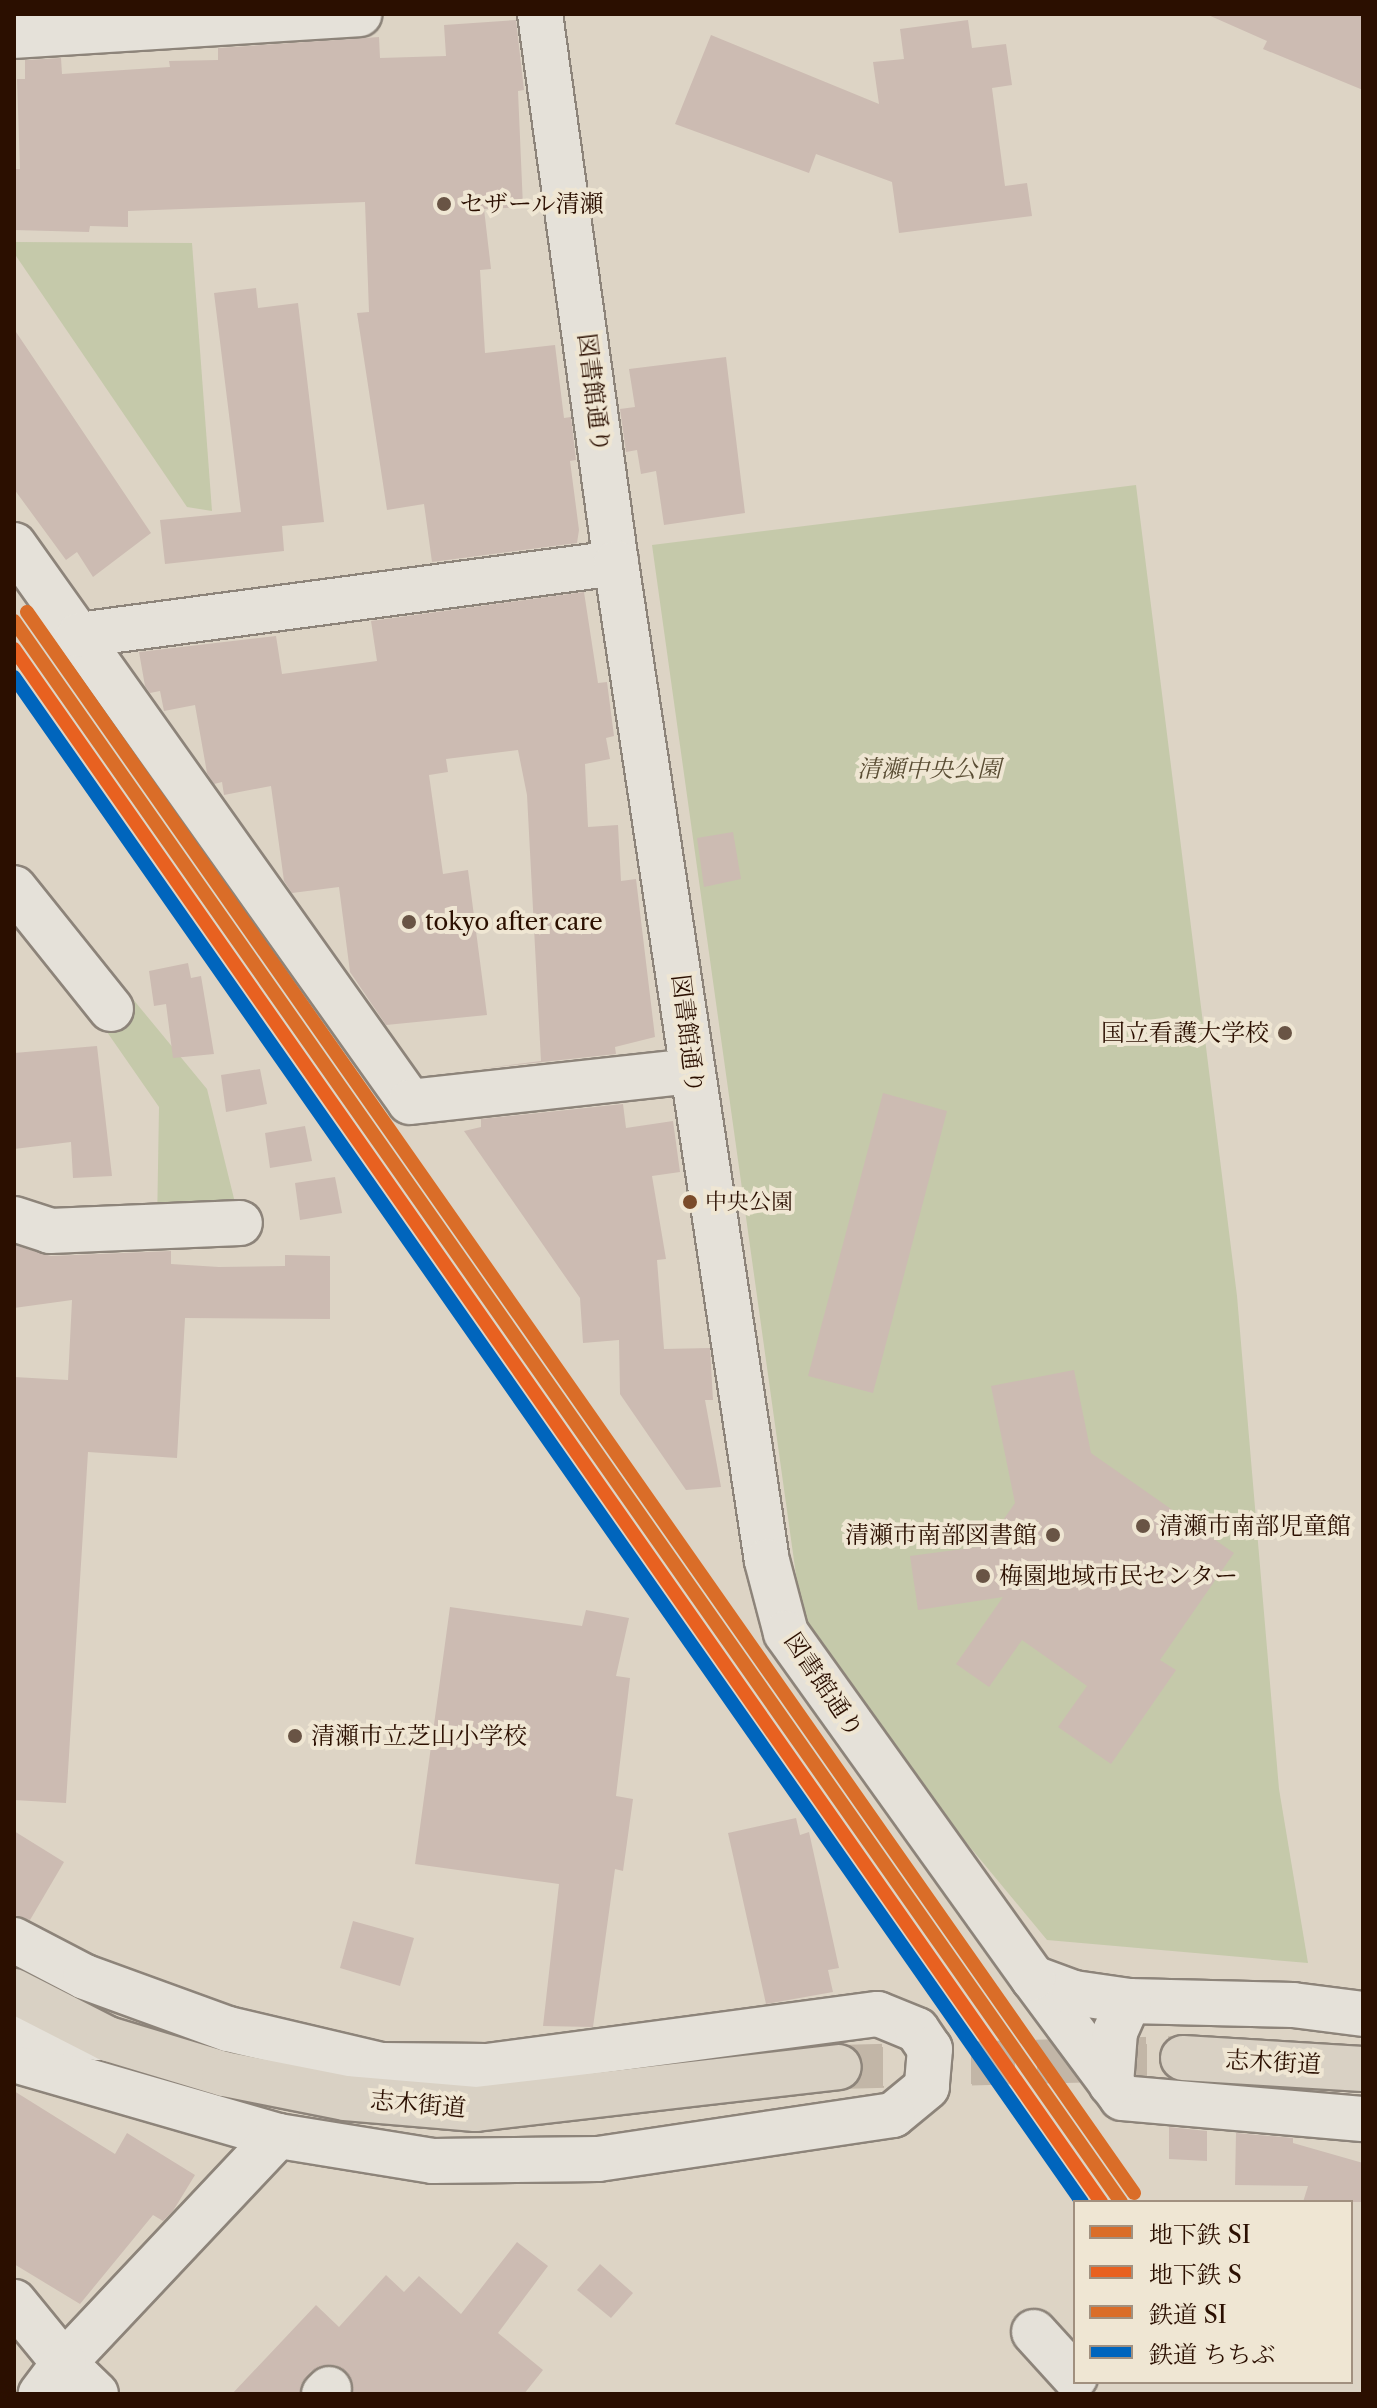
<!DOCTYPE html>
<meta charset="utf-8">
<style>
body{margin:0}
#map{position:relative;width:1377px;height:2408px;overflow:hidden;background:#ddd4c5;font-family:"Libre Caslon Text","Noto Serif JP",serif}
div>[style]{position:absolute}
.green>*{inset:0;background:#c5c9aa}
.building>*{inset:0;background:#ccbbb2}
.primary-tunnel>*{height:44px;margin-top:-22px;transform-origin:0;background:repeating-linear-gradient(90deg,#c2b6a7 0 44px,transparent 0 66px)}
.roads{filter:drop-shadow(2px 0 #8d847a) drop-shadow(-2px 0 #8d847a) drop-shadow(0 2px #8d847a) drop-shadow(0 -2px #8d847a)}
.minor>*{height:44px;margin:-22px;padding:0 22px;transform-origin:22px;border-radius:22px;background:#e5e1d9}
.tertiary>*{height:44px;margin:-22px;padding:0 22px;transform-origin:22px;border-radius:22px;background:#e5e1d9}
.primary>*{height:44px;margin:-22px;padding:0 22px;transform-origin:22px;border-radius:22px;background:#d9d1c4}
.rail-1>*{height:14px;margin:-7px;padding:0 7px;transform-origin:7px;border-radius:7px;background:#da6d28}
.rail-2>*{height:14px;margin:-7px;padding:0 7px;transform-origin:7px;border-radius:7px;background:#0065bd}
.metro-1>*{height:14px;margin:-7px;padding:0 7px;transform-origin:7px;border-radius:7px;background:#da6d28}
.metro-2>*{height:14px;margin:-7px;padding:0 7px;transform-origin:7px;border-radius:7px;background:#e86120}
.dots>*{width:22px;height:22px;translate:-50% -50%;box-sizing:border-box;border:4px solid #efe6d3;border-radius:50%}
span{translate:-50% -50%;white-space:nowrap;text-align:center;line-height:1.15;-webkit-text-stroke:8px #efe6d3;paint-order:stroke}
.bus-label{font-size:22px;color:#2b0f00}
.left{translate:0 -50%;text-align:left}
.poi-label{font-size:24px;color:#2b0f00}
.right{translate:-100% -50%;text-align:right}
.street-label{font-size:24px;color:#2b0f00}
.park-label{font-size:24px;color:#5a4d34;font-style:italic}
.frame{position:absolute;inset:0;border:16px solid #2b0f00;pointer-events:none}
.legend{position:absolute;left:1073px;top:2200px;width:280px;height:184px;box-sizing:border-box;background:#efe6d3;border:2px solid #a1907f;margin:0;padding:10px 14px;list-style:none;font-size:24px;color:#2b0f00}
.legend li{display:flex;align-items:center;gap:16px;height:40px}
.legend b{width:40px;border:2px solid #a1907f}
</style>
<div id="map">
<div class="green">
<i style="clip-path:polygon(14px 242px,192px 243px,212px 511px,187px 507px,14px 253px)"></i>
<i style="clip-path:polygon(1136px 485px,1237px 1296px,1279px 1789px,1308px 1963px,1047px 1940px,936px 1806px,803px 1625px,652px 545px)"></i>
<i style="clip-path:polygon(132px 998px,207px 1089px,240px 1223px,157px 1226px,159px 1107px,98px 1019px)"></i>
</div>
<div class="building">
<i style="clip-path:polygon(1206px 14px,1363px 14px,1363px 90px,1263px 49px,1267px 41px)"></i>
<i style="clip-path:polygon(516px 20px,524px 90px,518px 91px,523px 207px,484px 209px,491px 269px,480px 270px,485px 353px,555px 345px,564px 418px,571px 417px,576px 460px,570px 461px,579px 530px,577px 543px,432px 562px,424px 504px,387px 510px,357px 313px,369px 312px,365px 202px,128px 211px,128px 227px,90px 226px,89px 232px,14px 230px,14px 169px,20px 169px,17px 79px,25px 79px,25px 60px,61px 58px,62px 74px,170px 67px,169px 61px,218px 60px,218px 48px,365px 38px,379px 37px,380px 58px,446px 56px,444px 25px)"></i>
<i style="clip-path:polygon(968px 20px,972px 48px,1006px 44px,1012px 85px,992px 88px,1005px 186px,1027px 183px,1032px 216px,899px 233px,892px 182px,816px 154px,809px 173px,675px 124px,711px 35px,879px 104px,873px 62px,904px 59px,900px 29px)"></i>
<i style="clip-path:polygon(256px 288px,258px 308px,298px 303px,324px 522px,282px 526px,284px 551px,165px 564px,160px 520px,241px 512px,214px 293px)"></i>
<i style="clip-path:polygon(14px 329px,151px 533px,93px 577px,77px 552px,66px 560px,14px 489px)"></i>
<i style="clip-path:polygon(726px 357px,745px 513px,664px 525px,656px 471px,641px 474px,637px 450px,626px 452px,620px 409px,635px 407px,629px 369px)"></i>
<i style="clip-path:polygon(584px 592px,598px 683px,607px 682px,614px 736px,606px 738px,610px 759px,585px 764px,588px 827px,618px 825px,621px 881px,636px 879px,655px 1037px,615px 1047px,616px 1054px,477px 1069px,541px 1061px,527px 795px,518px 750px,446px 759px,448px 772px,429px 775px,443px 874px,468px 870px,487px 1015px,386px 1025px,350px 972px,339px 887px,292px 893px,284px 881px,271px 786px,224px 795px,222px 782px,214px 784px,207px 773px,195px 705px,164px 711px,160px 691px,150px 693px,145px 686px,139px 652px,276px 636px,282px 674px,377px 661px,371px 621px)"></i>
<i style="clip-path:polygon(733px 832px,741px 879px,704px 887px,697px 838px)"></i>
<i style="clip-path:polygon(188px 963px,191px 978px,201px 976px,214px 1054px,173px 1058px,166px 1004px,154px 1006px,149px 971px)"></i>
<i style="clip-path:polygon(97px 1046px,112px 1176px,73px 1178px,71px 1142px,14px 1149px,14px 1053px)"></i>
<i style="clip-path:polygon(260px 1069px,267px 1104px,226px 1112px,221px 1075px)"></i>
<i style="clip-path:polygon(883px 1093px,947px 1111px,873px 1393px,808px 1376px)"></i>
<i style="clip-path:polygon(623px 1104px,626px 1128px,673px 1121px,680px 1172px,652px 1176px,666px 1259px,657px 1260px,664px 1349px,710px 1348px,713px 1400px,705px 1400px,721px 1487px,686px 1490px,620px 1394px,619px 1340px,583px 1343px,580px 1298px,464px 1131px,481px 1127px,481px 1119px)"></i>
<i style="clip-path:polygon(305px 1126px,312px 1161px,270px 1168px,265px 1133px)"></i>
<i style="clip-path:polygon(335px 1177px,342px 1213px,300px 1220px,295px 1183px)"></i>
<i style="clip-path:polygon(14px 1245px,51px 1256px,171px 1251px,171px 1264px,219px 1267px,285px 1266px,285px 1255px,330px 1256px,330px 1319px,185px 1318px,177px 1458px,88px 1452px,66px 1803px,14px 1800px,14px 1377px,68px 1380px,72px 1300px,14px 1308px)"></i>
<i style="clip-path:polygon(1074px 1370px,1091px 1453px,1234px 1553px,1160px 1660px,1176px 1670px,1111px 1764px,1058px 1727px,1087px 1686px,1022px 1640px,989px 1687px,956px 1664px,1003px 1597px,918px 1610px,910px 1556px,985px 1546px,1015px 1503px,991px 1386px)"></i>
<i style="clip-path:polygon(450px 1607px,582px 1626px,586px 1610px,629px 1618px,616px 1676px,630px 1678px,616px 1796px,633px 1799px,623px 1871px,615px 1869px,593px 2027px,543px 2026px,559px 1884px,415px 1864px)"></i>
<i style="clip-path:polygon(796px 1818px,800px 1835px,809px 1832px,839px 1968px,828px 1970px,833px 1992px,766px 2004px,728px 1833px)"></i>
<i style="clip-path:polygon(14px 1831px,64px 1862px,30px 1920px,14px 1915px)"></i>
<i style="clip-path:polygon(353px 1921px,414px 1938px,400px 1986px,340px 1968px)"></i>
<i style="clip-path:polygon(14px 2091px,115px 2154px,127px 2133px,195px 2175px,173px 2211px,163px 2221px,153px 2215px,80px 2304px,14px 2264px)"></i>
<i style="clip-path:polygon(1169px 2127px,1207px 2131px,1207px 2161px,1169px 2159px)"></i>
<i style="clip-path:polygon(1236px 2133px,1293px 2138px,1293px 2143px,1363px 2163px,1363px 2202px,1303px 2202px,1308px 2186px,1235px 2185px)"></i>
<i style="clip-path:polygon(517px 2242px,548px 2266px,498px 2333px,543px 2370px,524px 2394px,353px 2394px,347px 2372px,335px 2365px,311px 2371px,300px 2394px,232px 2394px,316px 2305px,339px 2327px,386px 2275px,404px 2292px,419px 2276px,461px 2314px)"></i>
<i style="clip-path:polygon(600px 2264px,633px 2293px,611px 2318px,577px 2290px)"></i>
</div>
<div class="primary-tunnel">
<i style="left:839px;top:2067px;width:344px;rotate:-1.5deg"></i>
</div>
<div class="roads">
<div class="minor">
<i style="left:14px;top:36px;width:346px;rotate:-3.6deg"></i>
<i style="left:14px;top:545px;width:683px;rotate:54.59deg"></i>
<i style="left:410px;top:1102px;width:283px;rotate:-6.3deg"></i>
<i style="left:79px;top:635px;width:542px;rotate:-7.64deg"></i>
<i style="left:14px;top:888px;width:155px;rotate:51.3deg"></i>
<i style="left:14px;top:1219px;width:38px;rotate:18deg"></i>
<i style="left:50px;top:1231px;width:190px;rotate:-2.4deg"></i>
<i style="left:14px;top:1940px;width:80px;rotate:27.5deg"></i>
<i style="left:85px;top:1977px;width:152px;rotate:20deg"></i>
<i style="left:228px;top:2029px;width:158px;rotate:13.2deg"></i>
<i style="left:382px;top:2065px;width:105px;rotate:0.5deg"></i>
<i style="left:487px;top:2066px;width:394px;rotate:-7.6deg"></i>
<i style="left:878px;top:2014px;width:42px;rotate:22.3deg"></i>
<i style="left:917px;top:2030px;width:23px;rotate:56deg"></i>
<i style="left:930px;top:2049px;width:38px;rotate:95deg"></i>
<i style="left:927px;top:2087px;width:44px;rotate:140.5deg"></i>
<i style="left:893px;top:2115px;width:298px;rotate:171.5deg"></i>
<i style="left:598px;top:2159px;width:165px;rotate:179.3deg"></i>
<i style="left:433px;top:2161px;width:157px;rotate:-170.8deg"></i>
<i style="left:278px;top:2136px;width:275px;rotate:-163.9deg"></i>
<i style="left:1033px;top:1978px;width:149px;rotate:53.4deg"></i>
<i style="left:1122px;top:2098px;width:242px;rotate:5deg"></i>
<i style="left:1033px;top:1978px;width:44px;rotate:20.1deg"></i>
<i style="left:1074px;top:1993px;width:56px;rotate:8.3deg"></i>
<i style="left:1129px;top:2001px;width:164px;rotate:1.4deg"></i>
<i style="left:1293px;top:2005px;width:71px;rotate:7.3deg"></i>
<i style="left:14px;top:2024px;width:84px;rotate:9.6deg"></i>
<i style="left:1034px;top:2332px;width:61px;rotate:47.7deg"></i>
<i style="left:96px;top:2394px;width:45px;rotate:-135.9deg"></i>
<i style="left:64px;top:2363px;width:312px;rotate:-46.7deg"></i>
<i style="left:324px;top:2394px;width:7px;rotate:-45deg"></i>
</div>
<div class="tertiary">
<i style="left:540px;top:14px;width:554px;rotate:82.12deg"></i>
<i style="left:616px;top:563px;width:1009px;rotate:81.4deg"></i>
<i style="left:767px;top:1561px;width:74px;rotate:75.2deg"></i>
<i style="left:786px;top:1633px;width:424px;rotate:54.4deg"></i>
<i style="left:1111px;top:2084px;width:52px;rotate:-85.6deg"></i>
<i style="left:1115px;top:2032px;width:34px;rotate:-66deg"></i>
<i style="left:14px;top:2302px;width:79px;rotate:50.7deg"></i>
<i style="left:64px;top:2363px;width:39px;rotate:127deg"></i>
</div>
<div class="primary">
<i style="left:14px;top:1991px;width:106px;rotate:27.1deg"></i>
<i style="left:108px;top:2039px;width:121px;rotate:16.8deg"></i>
<i style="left:224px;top:2074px;width:123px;rotate:11.2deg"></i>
<i style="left:345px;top:2098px;width:131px;rotate:4.8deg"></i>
<i style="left:476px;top:2109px;width:365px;rotate:-6.6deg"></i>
<i style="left:1183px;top:2058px;width:180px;rotate:3.5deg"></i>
</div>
</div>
<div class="rail-1">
<i style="left:27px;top:612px;width:1930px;rotate:55deg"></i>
</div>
<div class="rail-2">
<i style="left:14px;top:677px;width:1862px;rotate:55deg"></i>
</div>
<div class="metro-1">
<i style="left:14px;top:621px;width:1930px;rotate:55deg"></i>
</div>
<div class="metro-2">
<i style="left:14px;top:649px;width:1896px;rotate:55.01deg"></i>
</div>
<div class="dots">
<i style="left:444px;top:204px;background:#695445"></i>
<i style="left:409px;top:922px;background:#695445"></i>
<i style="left:1285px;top:1033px;background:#695445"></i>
<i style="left:690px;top:1202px;background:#7a4b2a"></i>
<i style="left:1143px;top:1526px;background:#695445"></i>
<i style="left:1053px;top:1535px;background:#695445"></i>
<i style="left:983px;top:1576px;background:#695445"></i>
<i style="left:295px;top:1736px;background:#695445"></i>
</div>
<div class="bus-label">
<span class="left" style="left:705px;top:1202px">中央公園</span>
</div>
<div class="poi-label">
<span class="left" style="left:460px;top:204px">セザール清瀬</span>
<span class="left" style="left:425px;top:922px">tokyo after care</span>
<span class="right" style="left:1269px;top:1033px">国立看護大学校</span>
<span class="left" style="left:1159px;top:1526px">清瀬市南部児童館</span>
<span class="right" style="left:1037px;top:1535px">清瀬市南部図書館</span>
<span class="left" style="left:999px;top:1576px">梅園地域市民センター</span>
<span class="left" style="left:311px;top:1736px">清瀬市立芝山小学校</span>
</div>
<div class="street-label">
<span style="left:594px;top:393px;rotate:83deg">図書館通り</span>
<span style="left:688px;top:1034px;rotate:83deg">図書館通り</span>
<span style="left:824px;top:1685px;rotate:56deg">図書館通り</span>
<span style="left:1273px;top:2062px;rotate:3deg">志木街道</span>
<span style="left:418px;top:2104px;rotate:5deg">志木街道</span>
</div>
<div class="park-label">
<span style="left:929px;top:769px">清瀬中央公園</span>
</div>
<div class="frame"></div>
<ul class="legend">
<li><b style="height:10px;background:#da6d28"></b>地下鉄 SI</li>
<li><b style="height:10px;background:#e86120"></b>地下鉄 S</li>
<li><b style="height:10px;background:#da6d28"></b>鉄道 SI</li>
<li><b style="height:10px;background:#0065bd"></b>鉄道 ちちぶ</li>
</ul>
</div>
